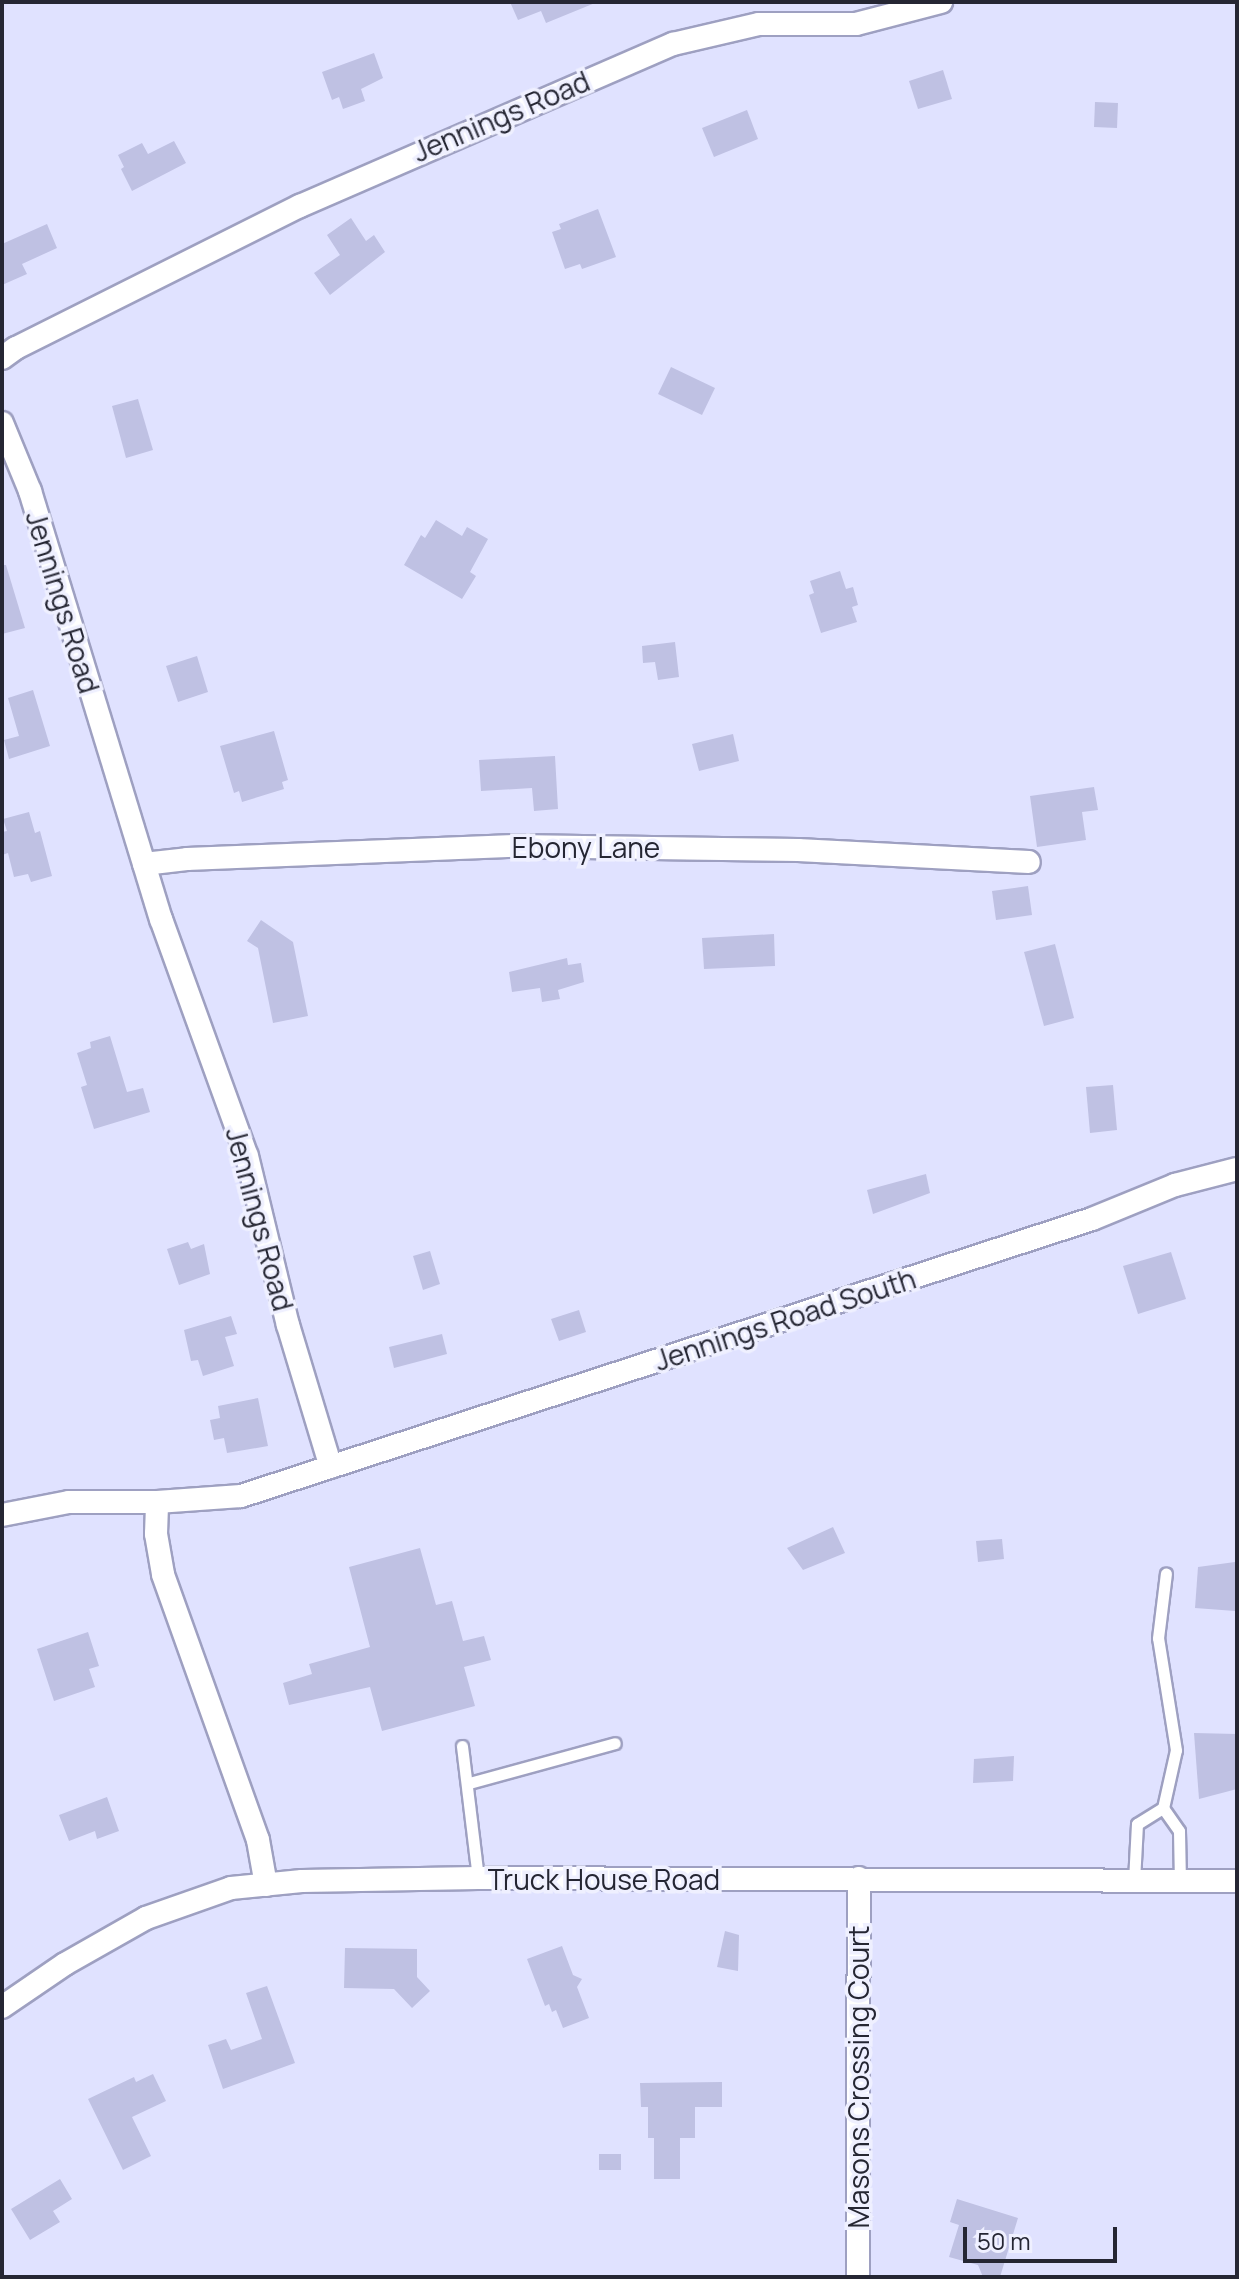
<!DOCTYPE html>
<style>
body{margin:0}
#map{position:relative;width:1239px;height:2279px;overflow:hidden;background:#e0e2ff;font-family:Manrope,sans-serif}
div>[style]{position:absolute}
.building>*{inset:0;background:#bfc1e3}
.roads{filter:drop-shadow(2px 0 #9ea0c1) drop-shadow(-2px 0 #9ea0c1) drop-shadow(0 2px #9ea0c1) drop-shadow(0 -2px #9ea0c1)}
.lane>*{height:11px;margin:-5.5px;padding:0 5.5px;transform-origin:5.5px;border-radius:5.5px;background:#fff}
.street>*{height:22px;margin:-11px;padding:0 11px;transform-origin:11px;border-radius:11px;background:#fff}
span{translate:-50% -50%;white-space:nowrap;text-align:center;line-height:1.15;-webkit-text-stroke:7px #eff0ff;paint-order:stroke}
.street-label{font-size:28px;color:#252633}
.frame{position:absolute;inset:0;border:4px solid #252633;pointer-events:none}
.scale{position:absolute;left:963px;top:2227px;width:154px;height:36px;box-sizing:border-box;border:4px solid #252633;border-top:0;padding-left:10px;font-size:24px;line-height:28px;white-space:nowrap;color:#252633;-webkit-text-stroke:6px #eff0ff;paint-order:stroke}
</style>
<div id="map">
<div class="building">
<i style="clip-path:polygon(510px 2px,595px 2px,595px 3px,546px 23px,541px 11px,518px 20px)"></i>
<i style="clip-path:polygon(374px 53px,383px 78px,361px 89px,365px 101px,343px 109px,339px 97px,332px 100px,322px 72px)"></i>
<i style="clip-path:polygon(943px 70px,952px 99px,918px 109px,909px 81px)"></i>
<i style="clip-path:polygon(1095px 102px,1118px 103px,1117px 128px,1094px 127px)"></i>
<i style="clip-path:polygon(747px 110px,758px 139px,714px 157px,702px 128px)"></i>
<i style="clip-path:polygon(174px 141px,186px 163px,132px 191px,121px 169px,124px 167px,118px 155px,142px 143px,148px 154px)"></i>
<i style="clip-path:polygon(598px 209px,616px 257px,582px 269px,580px 264px,565px 269px,552px 232px,561px 229px,559px 224px)"></i>
<i style="clip-path:polygon(351px 218px,366px 241px,374px 235px,385px 252px,330px 295px,314px 273px,340px 255px,327px 235px)"></i>
<i style="clip-path:polygon(47px 224px,57px 248px,22px 264px,27px 274px,2px 285px,2px 244px)"></i>
<i style="clip-path:polygon(671px 367px,715px 388px,702px 415px,658px 394px)"></i>
<i style="clip-path:polygon(138px 399px,153px 450px,126px 458px,112px 406px)"></i>
<i style="clip-path:polygon(436px 520px,462px 536px,467px 527px,488px 539px,470px 572px,476px 576px,462px 599px,404px 565px,421px 535px,425px 538px)"></i>
<i style="clip-path:polygon(2px 565px,6px 565px,25px 628px,2px 634px)"></i>
<i style="clip-path:polygon(840px 571px,846px 589px,853px 587px,858px 605px,852px 607px,857px 622px,821px 633px,809px 595px,814px 593px,810px 581px)"></i>
<i style="clip-path:polygon(675px 642px,679px 677px,658px 680px,655px 662px,643px 663px,642px 646px)"></i>
<i style="clip-path:polygon(197px 656px,208px 692px,178px 702px,166px 666px)"></i>
<i style="clip-path:polygon(33px 690px,50px 746px,9px 759px,4px 740px,19px 736px,8px 698px)"></i>
<i style="clip-path:polygon(274px 731px,288px 780px,282px 782px,284px 789px,242px 802px,239px 791px,234px 793px,220px 746px)"></i>
<i style="clip-path:polygon(733px 734px,739px 761px,699px 771px,692px 744px)"></i>
<i style="clip-path:polygon(555px 756px,558px 809px,534px 811px,532px 788px,481px 791px,479px 760px)"></i>
<i style="clip-path:polygon(1094px 787px,1098px 810px,1082px 812px,1086px 840px,1037px 847px,1030px 796px)"></i>
<i style="clip-path:polygon(29px 812px,35px 833px,40px 831px,52px 876px,31px 882px,28px 874px,14px 877px,8px 853px,2px 855px,2px 832px,7px 831px,3px 819px)"></i>
<i style="clip-path:polygon(1028px 886px,1032px 915px,996px 920px,992px 891px)"></i>
<i style="clip-path:polygon(261px 920px,293px 942px,308px 1016px,273px 1023px,258px 948px,247px 941px)"></i>
<i style="clip-path:polygon(774px 934px,775px 966px,704px 969px,702px 938px)"></i>
<i style="clip-path:polygon(1055px 944px,1074px 1018px,1044px 1026px,1024px 952px)"></i>
<i style="clip-path:polygon(567px 958px,568px 965px,581px 963px,584px 982px,558px 990px,560px 999px,542px 1002px,540px 988px,512px 992px,509px 972px)"></i>
<i style="clip-path:polygon(110px 1036px,127px 1092px,143px 1088px,150px 1112px,94px 1129px,81px 1087px,87px 1085px,77px 1053px,91px 1048px,90px 1042px)"></i>
<i style="clip-path:polygon(1113px 1085px,1117px 1130px,1090px 1133px,1086px 1087px)"></i>
<i style="clip-path:polygon(926px 1174px,930px 1193px,873px 1214px,867px 1190px)"></i>
<i style="clip-path:polygon(188px 1242px,191px 1249px,204px 1244px,210px 1274px,179px 1285px,167px 1249px)"></i>
<i style="clip-path:polygon(430px 1251px,440px 1284px,423px 1290px,413px 1256px)"></i>
<i style="clip-path:polygon(1171px 1252px,1186px 1299px,1138px 1314px,1123px 1266px)"></i>
<i style="clip-path:polygon(579px 1310px,586px 1332px,559px 1341px,551px 1319px)"></i>
<i style="clip-path:polygon(231px 1316px,237px 1334px,225px 1337px,234px 1366px,203px 1376px,198px 1360px,191px 1361px,184px 1330px)"></i>
<i style="clip-path:polygon(442px 1334px,447px 1354px,394px 1368px,389px 1347px)"></i>
<i style="clip-path:polygon(258px 1398px,268px 1446px,227px 1453px,224px 1438px,214px 1440px,210px 1420px,220px 1418px,218px 1406px)"></i>
<i style="clip-path:polygon(833px 1527px,845px 1553px,803px 1570px,787px 1548px)"></i>
<i style="clip-path:polygon(1002px 1539px,1004px 1559px,978px 1562px,976px 1541px)"></i>
<i style="clip-path:polygon(420px 1548px,436px 1605px,452px 1601px,463px 1641px,484px 1636px,491px 1660px,464px 1667px,475px 1706px,382px 1731px,370px 1687px,289px 1705px,283px 1683px,312px 1674px,309px 1664px,370px 1647px,349px 1567px)"></i>
<i style="clip-path:polygon(1235px 1562px,1235px 1611px,1195px 1608px,1198px 1567px)"></i>
<i style="clip-path:polygon(88px 1632px,99px 1666px,89px 1669px,95px 1687px,54px 1701px,37px 1649px)"></i>
<i style="clip-path:polygon(1194px 1733px,1237px 1734px,1237px 1789px,1199px 1799px)"></i>
<i style="clip-path:polygon(1014px 1756px,1013px 1781px,973px 1783px,974px 1759px)"></i>
<i style="clip-path:polygon(107px 1797px,119px 1831px,97px 1839px,95px 1831px,69px 1841px,59px 1815px)"></i>
<i style="clip-path:polygon(725px 1931px,739px 1935px,738px 1971px,717px 1967px)"></i>
<i style="clip-path:polygon(562px 1946px,573px 1975px,582px 1979px,577px 1987px,589px 2018px,563px 2028px,556px 2010px,552px 2012px,549px 2004px,545px 2006px,527px 1959px)"></i>
<i style="clip-path:polygon(345px 1948px,417px 1949px,417px 1977px,430px 1991px,412px 2008px,394px 1989px,344px 1988px)"></i>
<i style="clip-path:polygon(267px 1986px,295px 2063px,223px 2089px,208px 2045px,226px 2039px,231px 2050px,262px 2039px,246px 1993px)"></i>
<i style="clip-path:polygon(153px 2074px,166px 2101px,132px 2117px,151px 2156px,123px 2170px,88px 2099px,134px 2077px,136px 2082px)"></i>
<i style="clip-path:polygon(722px 2082px,722px 2107px,695px 2107px,695px 2138px,680px 2138px,680px 2179px,654px 2179px,654px 2138px,648px 2138px,648px 2107px,641px 2107px,640px 2083px)"></i>
<i style="clip-path:polygon(599px 2154px,621px 2154px,621px 2170px,599px 2170px)"></i>
<i style="clip-path:polygon(60px 2179px,72px 2199px,53px 2211px,60px 2222px,30px 2240px,11px 2209px)"></i>
<i style="clip-path:polygon(957px 2199px,1018px 2218px,1000px 2277px,983px 2277px,978px 2265px,949px 2257px,959px 2225px,950px 2222px)"></i>
</div>
<div class="roads">
<div class="lane">
<i style="left:462px;top:1746px;width:133px;rotate:83.1deg"></i>
<i style="left:469px;top:1783px;width:151px;rotate:-15.3deg"></i>
<i style="left:1163px;top:1808px;width:59px;rotate:-77.4deg"></i>
<i style="left:1176px;top:1750px;width:113px;rotate:-99.1deg"></i>
<i style="left:1158px;top:1638px;width:65px;rotate:-83deg"></i>
<i style="left:1134px;top:1881px;width:57px;rotate:-87deg"></i>
<i style="left:1137px;top:1824px;width:31px;rotate:-32deg"></i>
<i style="left:1163px;top:1808px;width:28px;rotate:55deg"></i>
<i style="left:1179px;top:1831px;width:50px;rotate:88.9deg"></i>
</div>
<div class="street">
<i style="left:2px;top:358px;width:17px;rotate:-36deg"></i>
<i style="left:16px;top:348px;width:318px;rotate:-26.6deg"></i>
<i style="left:300px;top:206px;width:407px;rotate:-23.5deg"></i>
<i style="left:673px;top:44px;width:88px;rotate:-13.1deg"></i>
<i style="left:759px;top:24px;width:97px"></i>
<i style="left:856px;top:24px;width:88px;rotate:-14.5deg"></i>
<i style="left:2px;top:423px;width:74px;rotate:67.6deg"></i>
<i style="left:30px;top:491px;width:448px;rotate:73deg"></i>
<i style="left:161px;top:919px;width:252px;rotate:70.1deg"></i>
<i style="left:247px;top:1156px;width:174px;rotate:76.4deg"></i>
<i style="left:288px;top:1325px;width:148px;rotate:73.2deg"></i>
<i style="left:144px;top:864px;width:43px;rotate:-6.6deg"></i>
<i style="left:187px;top:859px;width:327px;rotate:-2.3deg"></i>
<i style="left:514px;top:846px;width:284px;rotate:0.8deg"></i>
<i style="left:798px;top:850px;width:231px;rotate:3deg"></i>
<i style="left:2px;top:1515px;width:68px;rotate:-11deg"></i>
<i style="left:69px;top:1502px;width:88px"></i>
<i style="left:266px;top:1885px;width:46px;rotate:-100.1deg"></i>
<i style="left:258px;top:1840px;width:282px;rotate:-109.7deg"></i>
<i style="left:163px;top:1574px;width:41px;rotate:-99.9deg"></i>
<i style="left:156px;top:1534px;width:32px;rotate:-88deg"></i>
<i style="left:157px;top:1502px;width:84px;rotate:-4.1deg"></i>
<i style="left:241px;top:1496px;width:895px;rotate:-18.03deg"></i>
<i style="left:1092px;top:1219px;width:90px;rotate:-22.3deg"></i>
<i style="left:1175px;top:1185px;width:64px;rotate:-14.5deg"></i>
<i style="left:2px;top:2007px;width:76px;rotate:-34.3deg"></i>
<i style="left:65px;top:1964px;width:93px;rotate:-29.6deg"></i>
<i style="left:146px;top:1918px;width:90px;rotate:-19.4deg"></i>
<i style="left:231px;top:1888px;width:71px;rotate:-5.6deg"></i>
<i style="left:302px;top:1881px;width:176px;rotate:-1deg"></i>
<i style="left:478px;top:1878px;width:759px;rotate:0.23deg"></i>
<i style="left:858px;top:2277px;width:399px;rotate:-89.9deg"></i>
</div>
</div>
<div class="street-label">
<span style="left:501px;top:116px;rotate:-23deg">Jennings Road</span>
<span style="left:63px;top:602px;rotate:73deg">Jennings Road</span>
<span style="left:586px;top:847px">Ebony Lane</span>
<span style="left:260px;top:1219px;rotate:75deg">Jennings Road</span>
<span style="left:785px;top:1319px;rotate:-18deg">Jennings Road South</span>
<span style="left:604px;top:1879px">Truck House Road</span>
<span style="left:858px;top:2077px;rotate:-90deg">Masons Crossing Court</span>
</div>
<div class="frame"></div>
<div class="scale">50 m</div>
</div>
